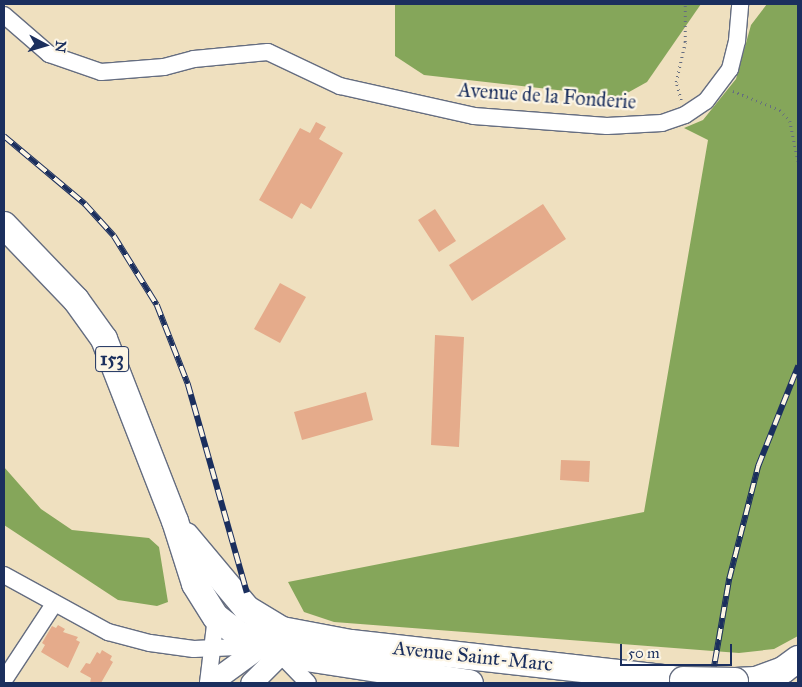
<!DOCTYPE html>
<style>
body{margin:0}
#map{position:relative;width:802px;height:687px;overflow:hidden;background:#efe0bf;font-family:"IM FELL Great Primer",serif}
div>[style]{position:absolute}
.forest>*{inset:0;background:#85a65a}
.building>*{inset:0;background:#e5ab8b}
.path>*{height:2.5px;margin-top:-1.25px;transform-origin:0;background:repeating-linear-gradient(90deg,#656d80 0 1px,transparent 0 5px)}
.roads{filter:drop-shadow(1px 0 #656d80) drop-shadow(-1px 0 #656d80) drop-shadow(0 1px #656d80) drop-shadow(0 -1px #656d80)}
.minor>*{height:16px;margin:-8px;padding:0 8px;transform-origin:8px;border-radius:8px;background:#fff}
.tertiary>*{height:21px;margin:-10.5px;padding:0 10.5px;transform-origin:10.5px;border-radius:10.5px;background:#fff}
.primary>*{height:26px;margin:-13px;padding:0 13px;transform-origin:13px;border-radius:13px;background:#fff}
.rail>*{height:5.5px;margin-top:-2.75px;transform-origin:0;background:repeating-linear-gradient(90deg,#fcf5e5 0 11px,#1b2f5e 0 22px);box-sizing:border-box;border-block:1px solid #1b2f5e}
.bridges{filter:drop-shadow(1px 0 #656d80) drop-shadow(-1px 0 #656d80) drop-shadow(0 1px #656d80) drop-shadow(0 -1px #656d80)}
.primary-bridge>*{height:26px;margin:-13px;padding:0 13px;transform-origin:13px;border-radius:13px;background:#fff}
span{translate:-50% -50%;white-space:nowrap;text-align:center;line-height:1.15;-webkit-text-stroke:4.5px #fcf5e5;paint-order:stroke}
.shield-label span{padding:1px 4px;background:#fcf5e5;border:1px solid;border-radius:4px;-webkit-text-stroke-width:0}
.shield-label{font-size:19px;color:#1b2f5e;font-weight:700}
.street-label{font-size:20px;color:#1b2f5e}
.frame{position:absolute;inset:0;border:5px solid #1b2f5e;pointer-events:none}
.north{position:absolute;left:20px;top:20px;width:50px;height:50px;-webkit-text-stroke:4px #fcf5e5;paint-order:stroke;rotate:96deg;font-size:14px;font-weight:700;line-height:20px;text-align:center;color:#1b2f5e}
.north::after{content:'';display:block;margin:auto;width:18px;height:22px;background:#1b2f5e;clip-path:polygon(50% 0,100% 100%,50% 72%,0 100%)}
.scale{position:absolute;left:620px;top:644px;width:112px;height:22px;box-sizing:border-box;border:2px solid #1b2f5e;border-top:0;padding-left:6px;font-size:15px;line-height:18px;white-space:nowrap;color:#1b2f5e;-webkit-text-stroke:4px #fcf5e5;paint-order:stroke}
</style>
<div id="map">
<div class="forest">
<i style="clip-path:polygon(395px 4px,701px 4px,647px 82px,620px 97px,424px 75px,395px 56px)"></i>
<i style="clip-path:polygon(767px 4px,798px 4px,798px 636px,774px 649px,739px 653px,334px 622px,304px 612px,288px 582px,644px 512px,708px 140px,684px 128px,703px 120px,736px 79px,751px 25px)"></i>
<i style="clip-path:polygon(4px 467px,41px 509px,72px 530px,149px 538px,159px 547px,168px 602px,157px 606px,118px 600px,4px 525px)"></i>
</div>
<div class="building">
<i style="clip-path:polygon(316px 122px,326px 127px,319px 139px,343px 153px,311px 209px,301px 203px,292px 219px,259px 200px,300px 128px,310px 133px)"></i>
<i style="clip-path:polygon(543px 204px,566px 239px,472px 301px,449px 265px)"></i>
<i style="clip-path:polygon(435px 209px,456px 241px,439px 252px,418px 220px)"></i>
<i style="clip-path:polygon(280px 283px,306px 297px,280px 343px,254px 329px)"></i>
<i style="clip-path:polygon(435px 335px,464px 337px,459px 447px,431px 445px)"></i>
<i style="clip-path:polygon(366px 392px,373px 420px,302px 440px,294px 412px)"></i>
<i style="clip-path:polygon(561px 460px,590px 461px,589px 482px,560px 480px)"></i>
<i style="clip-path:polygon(58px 625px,65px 629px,63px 632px,78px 637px,76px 640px,80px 642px,68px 668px,41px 652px,45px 645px,42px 643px,52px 626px,56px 628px)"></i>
<i style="clip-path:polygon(102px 650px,112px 656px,110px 660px,113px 662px,101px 683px,90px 683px,91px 678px,80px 672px,86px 663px,90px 664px,97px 652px,100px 654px)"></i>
</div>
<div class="path">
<i style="left:733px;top:91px;width:51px;rotate:22deg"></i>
<i style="left:780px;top:110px;width:15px;rotate:48deg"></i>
<i style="left:790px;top:121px;width:41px;rotate:78.7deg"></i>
<i style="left:681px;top:100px;width:19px;rotate:-106deg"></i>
<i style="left:676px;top:82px;width:41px;rotate:-77.3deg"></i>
<i style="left:685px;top:42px;width:38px;rotate:-90deg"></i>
</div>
<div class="roads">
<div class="minor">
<i style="left:4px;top:15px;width:60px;rotate:40.9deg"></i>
<i style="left:49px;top:54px;width:55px;rotate:19.1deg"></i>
<i style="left:101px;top:72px;width:63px;rotate:-4.5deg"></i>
<i style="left:164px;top:67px;width:31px;rotate:-15deg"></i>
<i style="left:194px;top:59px;width:74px;rotate:-5.4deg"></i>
<i style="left:268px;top:52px;width:80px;rotate:25.3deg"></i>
<i style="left:340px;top:86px;width:137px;rotate:12.6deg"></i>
<i style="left:474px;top:116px;width:133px;rotate:4.3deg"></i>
<i style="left:607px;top:126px;width:55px;rotate:-3.1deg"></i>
<i style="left:662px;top:123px;width:24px;rotate:-19deg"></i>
<i style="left:685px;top:115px;width:25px;rotate:-34deg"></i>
<i style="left:706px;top:101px;width:40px;rotate:-53deg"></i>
<i style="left:730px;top:69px;width:29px;rotate:-76deg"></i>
<i style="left:737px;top:41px;width:37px;rotate:-85deg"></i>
<i style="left:4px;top:575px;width:119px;rotate:28.7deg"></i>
<i style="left:108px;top:632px;width:43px;rotate:14.7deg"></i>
<i style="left:150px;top:643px;width:44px;rotate:7.8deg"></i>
<i style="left:194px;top:649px;width:64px;rotate:-2.7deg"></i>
<i style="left:280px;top:654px;width:40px;rotate:46deg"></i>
<i style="left:6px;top:677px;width:87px;rotate:-56.7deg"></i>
<i style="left:208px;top:683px;width:66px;rotate:-83.1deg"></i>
</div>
<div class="tertiary">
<i style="left:210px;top:683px;width:77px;rotate:-36deg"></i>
<i style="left:251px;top:683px;width:41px;rotate:-45deg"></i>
</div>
<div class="primary">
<i style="left:4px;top:225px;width:104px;rotate:46.2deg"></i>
<i style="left:76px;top:300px;width:48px;rotate:54.3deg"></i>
<i style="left:104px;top:339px;width:195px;rotate:68.7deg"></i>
<i style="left:175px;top:521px;width:66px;rotate:72.4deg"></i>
<i style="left:195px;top:584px;width:39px;rotate:58deg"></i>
<i style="left:216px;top:617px;width:24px;rotate:38deg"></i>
<i style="left:235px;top:632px;width:50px;rotate:26.1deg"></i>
<i style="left:280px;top:654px;width:192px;rotate:8.7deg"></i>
<i style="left:186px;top:536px;width:95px;rotate:50.1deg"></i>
<i style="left:247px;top:609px;width:41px;rotate:31deg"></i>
<i style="left:282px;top:630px;width:70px;rotate:10.7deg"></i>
<i style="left:351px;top:643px;width:334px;rotate:6.4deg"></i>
<i style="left:735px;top:681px;width:21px;rotate:-3deg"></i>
<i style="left:756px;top:680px;width:29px;rotate:-20deg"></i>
<i style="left:783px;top:670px;width:19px;rotate:-36deg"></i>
</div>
</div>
<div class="rail">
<i style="left:4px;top:136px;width:106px;rotate:40deg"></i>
<i style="left:85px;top:204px;width:43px;rotate:47.8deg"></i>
<i style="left:114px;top:236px;width:81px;rotate:58.1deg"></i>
<i style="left:157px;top:305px;width:85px;rotate:68.6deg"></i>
<i style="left:188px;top:384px;width:217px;rotate:74.2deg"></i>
<i style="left:711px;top:683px;width:106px;rotate:-80.2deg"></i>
<i style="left:729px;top:579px;width:117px;rotate:-75.6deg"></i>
<i style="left:758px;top:466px;width:108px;rotate:-68.2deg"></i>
</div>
<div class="bridges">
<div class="primary-bridge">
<i style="left:683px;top:680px;width:52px;rotate:1.1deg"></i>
</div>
</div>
<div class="shield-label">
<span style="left:112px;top:359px">153</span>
</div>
<div class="street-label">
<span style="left:547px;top:96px;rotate:4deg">Avenue de la Fonderie</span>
<span style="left:473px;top:656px;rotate:6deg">Avenue Saint-Marc</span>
</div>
<div class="frame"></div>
<div class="north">N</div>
<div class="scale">50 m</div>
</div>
